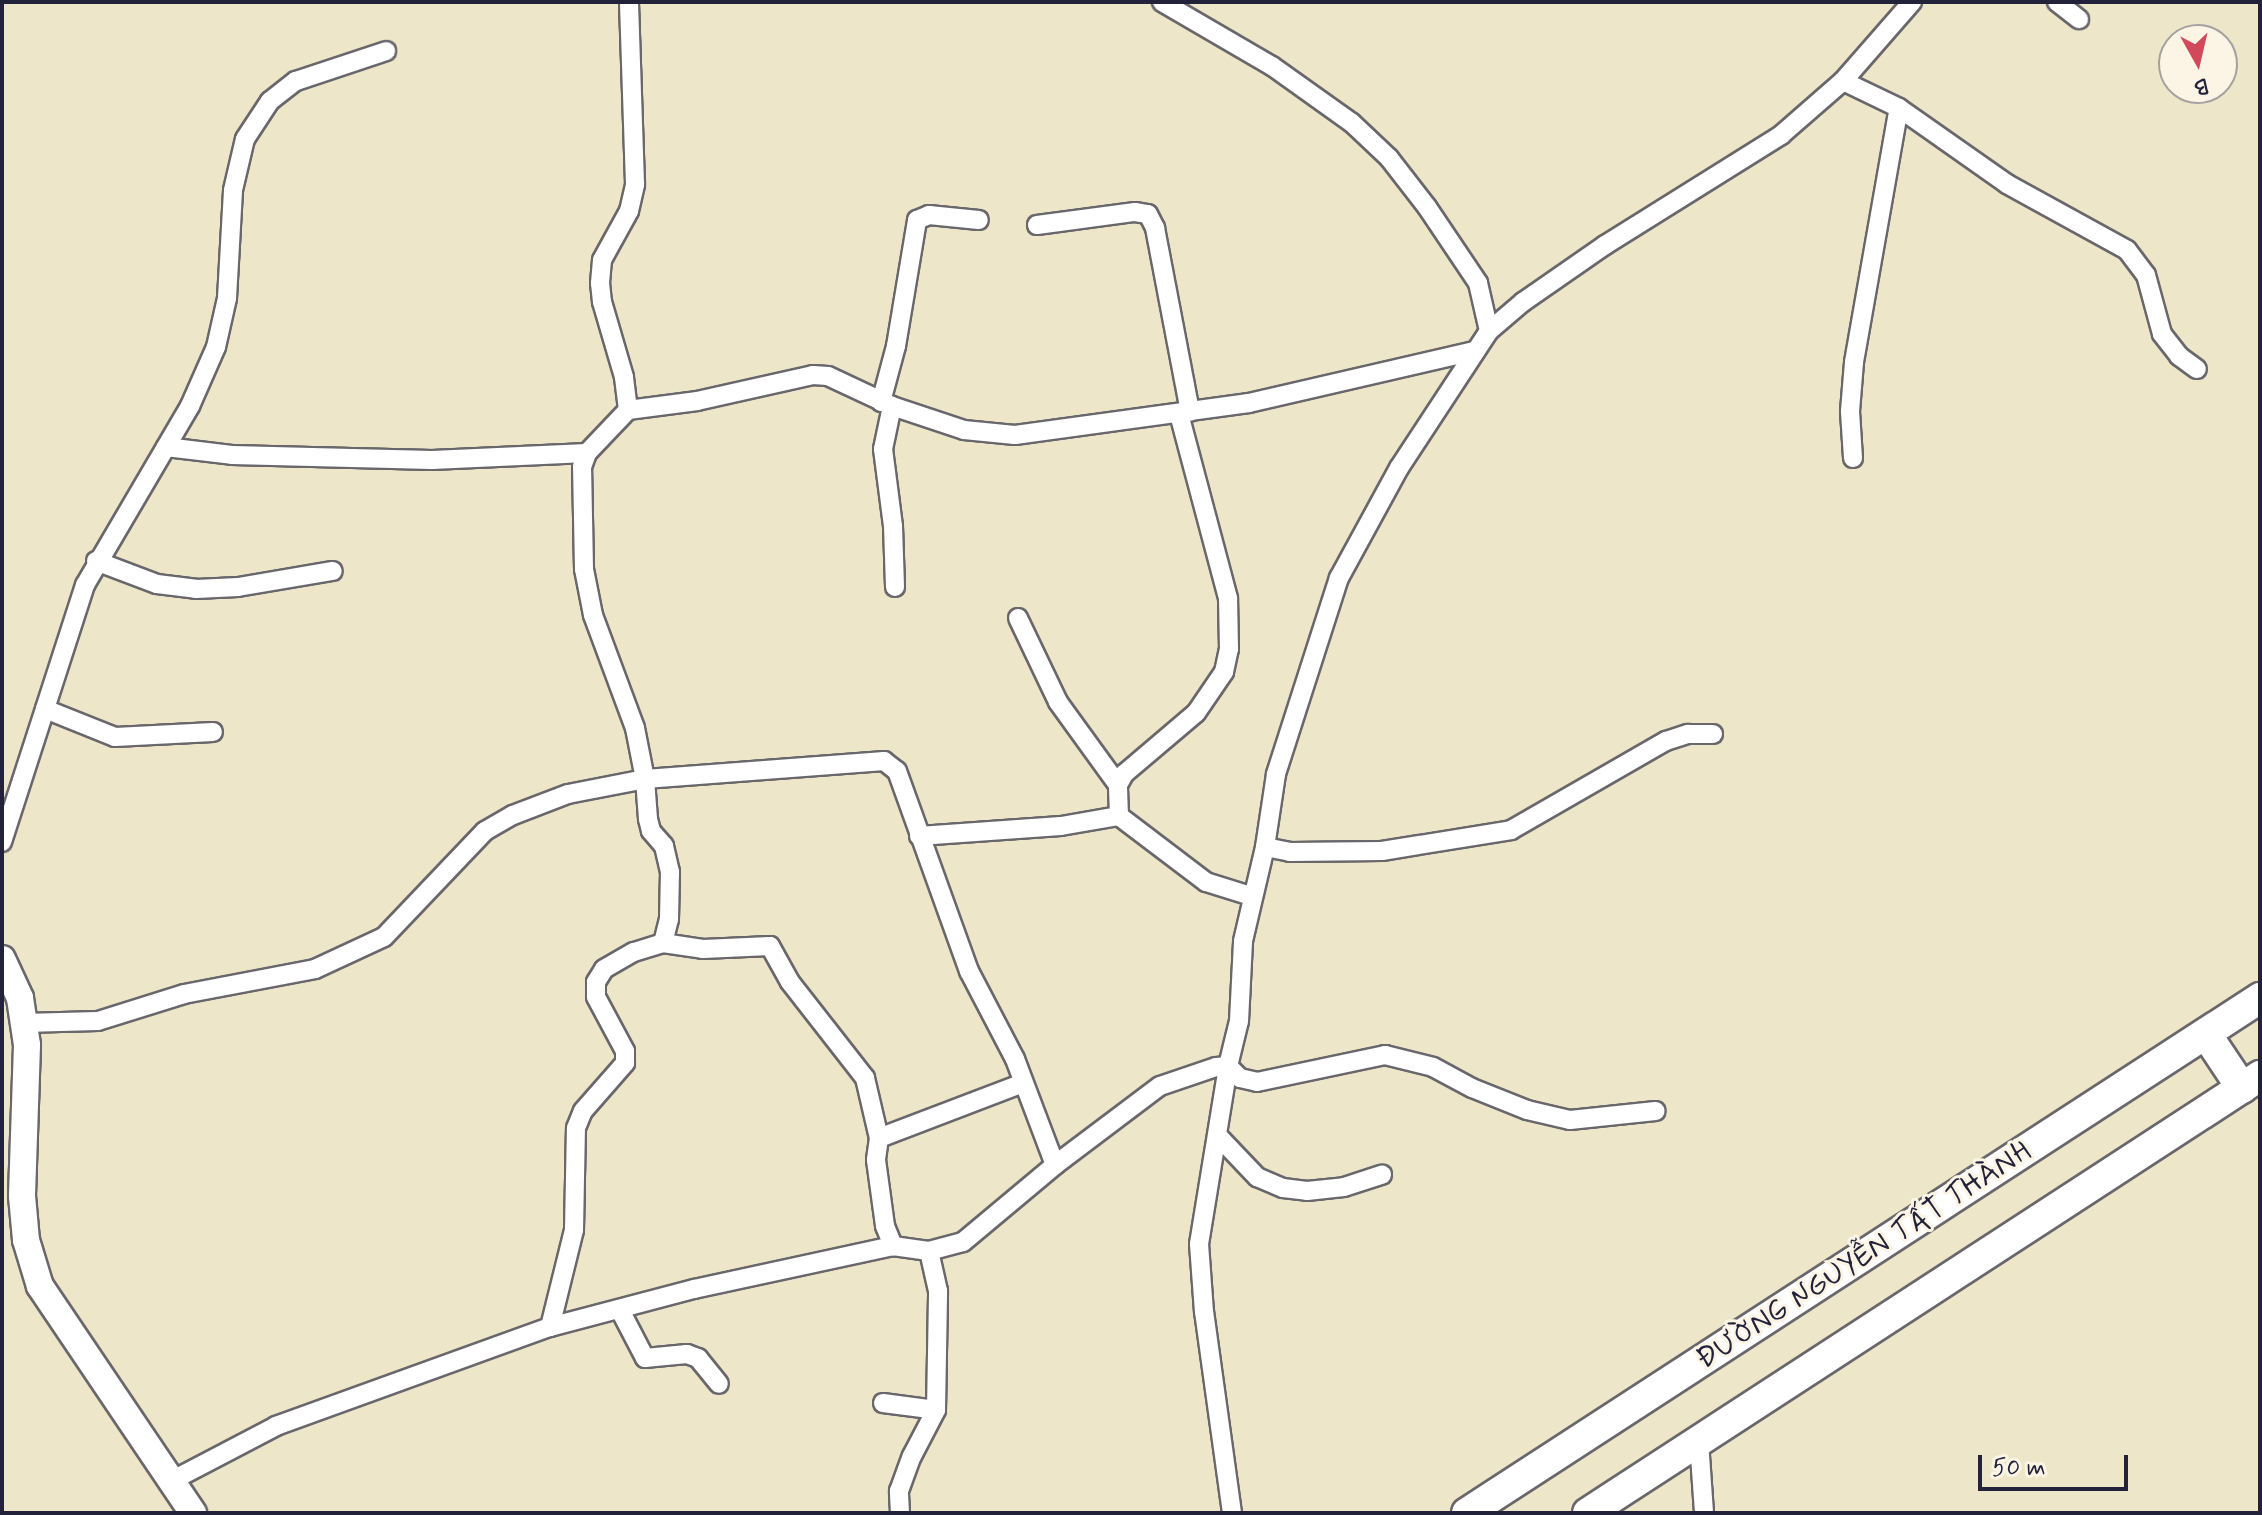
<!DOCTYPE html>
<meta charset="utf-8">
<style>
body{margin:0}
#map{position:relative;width:2262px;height:1515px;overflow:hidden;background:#ede6c8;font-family:Mynerve,sans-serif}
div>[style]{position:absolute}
.roads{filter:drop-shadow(2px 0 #69676c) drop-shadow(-2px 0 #69676c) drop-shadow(0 2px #69676c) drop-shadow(0 -2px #69676c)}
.street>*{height:18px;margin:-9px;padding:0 9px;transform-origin:9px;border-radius:9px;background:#fff}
.secondary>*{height:26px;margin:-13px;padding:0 13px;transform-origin:13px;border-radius:13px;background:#fff}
.primary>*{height:30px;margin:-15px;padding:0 15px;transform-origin:15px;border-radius:15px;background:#fff}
span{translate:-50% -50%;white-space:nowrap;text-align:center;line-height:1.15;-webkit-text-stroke:6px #fcf5e5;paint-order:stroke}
.street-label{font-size:30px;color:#22223b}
.frame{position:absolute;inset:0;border:4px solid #22223b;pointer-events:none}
.north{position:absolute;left:2158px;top:24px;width:80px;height:80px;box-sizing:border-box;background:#fcf5e5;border:2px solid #a5a1a1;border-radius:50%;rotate:172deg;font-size:22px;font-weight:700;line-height:32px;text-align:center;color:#22223b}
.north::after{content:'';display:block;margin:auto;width:28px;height:36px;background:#d1495b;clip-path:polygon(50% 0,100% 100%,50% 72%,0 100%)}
.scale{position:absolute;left:1978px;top:1455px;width:150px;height:36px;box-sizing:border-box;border:4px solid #22223b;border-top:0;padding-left:10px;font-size:24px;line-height:28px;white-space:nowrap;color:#22223b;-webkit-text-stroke:6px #fcf5e5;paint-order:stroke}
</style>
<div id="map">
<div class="roads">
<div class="street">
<i style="left:1162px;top:2px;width:127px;rotate:30.2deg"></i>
<i style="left:1272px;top:66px;width:98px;rotate:35.5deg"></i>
<i style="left:1352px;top:123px;width:51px;rotate:43.4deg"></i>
<i style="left:1389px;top:158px;width:62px;rotate:52.2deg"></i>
<i style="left:1427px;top:207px;width:92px;rotate:56.1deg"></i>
<i style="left:1478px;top:283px;width:49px;rotate:77.1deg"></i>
<i style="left:2057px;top:2px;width:28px;rotate:38deg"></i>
<i style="left:1843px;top:81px;width:62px;rotate:25.7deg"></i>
<i style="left:1899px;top:108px;width:132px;rotate:35.1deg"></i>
<i style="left:2007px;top:184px;width:137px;rotate:28.8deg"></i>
<i style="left:2127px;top:250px;width:31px;rotate:53deg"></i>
<i style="left:2146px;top:275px;width:61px;rotate:74.8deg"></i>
<i style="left:2162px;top:334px;width:28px;rotate:52deg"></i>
<i style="left:2179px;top:356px;width:22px;rotate:36deg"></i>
<i style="left:1037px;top:225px;width:99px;rotate:-7.6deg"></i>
<i style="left:1135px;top:212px;width:13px;rotate:9deg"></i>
<i style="left:1148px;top:214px;width:16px;rotate:63deg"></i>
<i style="left:1155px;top:228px;width:187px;rotate:79.2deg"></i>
<i style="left:881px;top:402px;width:58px;rotate:-75deg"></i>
<i style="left:896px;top:346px;width:128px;rotate:-80.5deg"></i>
<i style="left:917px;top:220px;width:13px;rotate:-23deg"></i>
<i style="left:929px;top:215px;width:50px;rotate:5.7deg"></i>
<i style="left:892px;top:406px;width:44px;rotate:101.8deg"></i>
<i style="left:883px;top:449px;width:78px;rotate:82.6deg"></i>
<i style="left:893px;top:526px;width:61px;rotate:88.1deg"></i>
<i style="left:628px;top:410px;width:33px;rotate:-97deg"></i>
<i style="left:624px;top:377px;width:78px;rotate:-106.3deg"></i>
<i style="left:602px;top:302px;width:19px;rotate:-96deg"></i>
<i style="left:600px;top:283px;width:23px;rotate:-85deg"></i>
<i style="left:602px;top:260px;width:56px;rotate:-61.1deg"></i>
<i style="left:629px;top:211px;width:28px;rotate:-77deg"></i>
<i style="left:635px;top:184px;width:182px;rotate:-91.9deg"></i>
<i style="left:166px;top:447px;width:66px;rotate:6.9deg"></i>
<i style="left:232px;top:455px;width:200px;rotate:1.4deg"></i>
<i style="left:432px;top:460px;width:155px;rotate:-2.6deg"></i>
<i style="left:1853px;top:458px;width:47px;rotate:-93.7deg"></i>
<i style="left:1850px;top:411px;width:49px;rotate:-85.3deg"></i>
<i style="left:1854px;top:362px;width:258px;rotate:-80deg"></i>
<i style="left:96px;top:561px;width:65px;rotate:20.7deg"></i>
<i style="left:157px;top:584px;width:39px;rotate:7deg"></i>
<i style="left:196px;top:589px;width:42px;rotate:-2.7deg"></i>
<i style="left:238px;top:587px;width:96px;rotate:-9.6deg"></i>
<i style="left:1018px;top:618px;width:93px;rotate:64.5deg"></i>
<i style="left:1058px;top:702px;width:102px;rotate:54.1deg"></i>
<i style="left:45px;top:709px;width:75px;rotate:21.8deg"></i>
<i style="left:115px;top:737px;width:98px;rotate:-2.9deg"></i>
<i style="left:1119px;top:816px;width:31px;rotate:-92deg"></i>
<i style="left:1118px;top:785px;width:13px;rotate:-61deg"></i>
<i style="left:1124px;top:774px;width:94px;rotate:-40.3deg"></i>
<i style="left:1196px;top:713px;width:50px;rotate:-55.7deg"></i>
<i style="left:1224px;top:672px;width:24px;rotate:-78deg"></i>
<i style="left:1229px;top:649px;width:51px;rotate:-91.1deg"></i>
<i style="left:1228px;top:598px;width:190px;rotate:-104.9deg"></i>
<i style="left:919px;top:836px;width:142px;rotate:-4deg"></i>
<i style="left:1061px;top:826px;width:59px;rotate:-9.8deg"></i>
<i style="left:1119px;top:816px;width:109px;rotate:37.2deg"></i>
<i style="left:1206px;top:882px;width:47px;rotate:17.3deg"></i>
<i style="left:2px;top:842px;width:270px;rotate:-72.1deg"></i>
<i style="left:85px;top:585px;width:208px;rotate:-59.6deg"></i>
<i style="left:190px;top:406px;width:64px;rotate:-66.2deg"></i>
<i style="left:216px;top:347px;width:50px;rotate:-77.3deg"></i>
<i style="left:227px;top:298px;width:108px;rotate:-86.8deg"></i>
<i style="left:233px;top:190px;width:52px;rotate:-76.8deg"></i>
<i style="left:245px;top:139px;width:45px;rotate:-56.7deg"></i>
<i style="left:270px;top:101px;width:33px;rotate:-38deg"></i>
<i style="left:296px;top:81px;width:95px;rotate:-18.4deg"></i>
<i style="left:1265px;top:847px;width:25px;rotate:11deg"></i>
<i style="left:1290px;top:852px;width:92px;rotate:-0.6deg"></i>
<i style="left:1382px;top:851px;width:131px;rotate:-9.2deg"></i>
<i style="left:1511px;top:830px;width:179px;rotate:-29.9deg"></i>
<i style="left:1666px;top:741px;width:23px;rotate:-18deg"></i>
<i style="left:1688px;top:734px;width:25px"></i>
<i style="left:663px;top:943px;width:25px;rotate:-76deg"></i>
<i style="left:669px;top:919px;width:47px;rotate:-88.8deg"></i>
<i style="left:670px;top:872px;width:27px;rotate:-103deg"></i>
<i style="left:664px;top:846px;width:20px;rotate:-131deg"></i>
<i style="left:651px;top:831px;width:12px;rotate:-104deg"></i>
<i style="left:648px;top:819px;width:40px;rotate:-94.3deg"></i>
<i style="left:645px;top:779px;width:52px;rotate:-101.1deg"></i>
<i style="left:635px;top:728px;width:121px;rotate:-110.4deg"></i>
<i style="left:593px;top:615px;width:47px;rotate:-101.1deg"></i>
<i style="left:584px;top:569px;width:102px;rotate:-91.1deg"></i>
<i style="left:582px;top:467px;width:15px;rotate:-70deg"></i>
<i style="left:587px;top:453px;width:59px;rotate:-46.4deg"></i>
<i style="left:628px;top:410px;width:70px;rotate:-7.4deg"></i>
<i style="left:697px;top:401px;width:119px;rotate:-12.6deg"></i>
<i style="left:813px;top:375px;width:15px;rotate:4deg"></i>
<i style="left:828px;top:376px;width:71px;rotate:25.1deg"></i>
<i style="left:892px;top:406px;width:76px;rotate:18.4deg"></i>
<i style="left:964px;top:430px;width:51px;rotate:5.6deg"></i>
<i style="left:1015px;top:435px;width:236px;rotate:-7.8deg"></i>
<i style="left:1249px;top:403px;width:232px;rotate:-13deg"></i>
<i style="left:24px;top:1023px;width:74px;rotate:-1.5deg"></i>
<i style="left:98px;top:1021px;width:90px;rotate:-17.4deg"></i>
<i style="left:184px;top:994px;width:133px;rotate:-10.8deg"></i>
<i style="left:315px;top:969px;width:76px;rotate:-24.9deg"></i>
<i style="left:384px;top:937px;width:146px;rotate:-46.4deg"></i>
<i style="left:485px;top:831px;width:32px;rotate:-30deg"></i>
<i style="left:513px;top:815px;width:59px;rotate:-20.9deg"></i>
<i style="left:568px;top:794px;width:78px;rotate:-11deg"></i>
<i style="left:645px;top:779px;width:240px;rotate:-4.3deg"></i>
<i style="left:884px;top:761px;width:16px;rotate:38deg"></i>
<i style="left:897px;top:771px;width:213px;rotate:70.2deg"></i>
<i style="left:969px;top:971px;width:99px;rotate:62.4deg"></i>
<i style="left:1015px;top:1059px;width:113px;rotate:69.3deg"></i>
<i style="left:1218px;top:1136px;width:57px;rotate:46.4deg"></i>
<i style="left:1257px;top:1177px;width:28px;rotate:23deg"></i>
<i style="left:1283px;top:1188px;width:24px;rotate:7deg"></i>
<i style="left:1307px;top:1191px;width:37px;rotate:-6deg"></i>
<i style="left:1344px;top:1187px;width:40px;rotate:-18deg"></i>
<i style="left:879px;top:1138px;width:154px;rotate:-20.9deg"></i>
<i style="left:620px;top:1310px;width:54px;rotate:62.5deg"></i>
<i style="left:645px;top:1358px;width:42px;rotate:-5.4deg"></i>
<i style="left:687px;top:1354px;width:12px;rotate:20deg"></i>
<i style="left:698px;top:1358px;width:33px;rotate:51deg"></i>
<i style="left:550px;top:1327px;width:100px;rotate:-76.1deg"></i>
<i style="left:574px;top:1230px;width:102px;rotate:-88.9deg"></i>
<i style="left:576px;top:1128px;width:18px;rotate:-68deg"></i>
<i style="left:583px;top:1111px;width:64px;rotate:-48.8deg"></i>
<i style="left:625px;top:1063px;width:12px;rotate:-90deg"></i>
<i style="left:625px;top:1051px;width:61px;rotate:-118.2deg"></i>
<i style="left:596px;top:997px;width:15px;rotate:-90deg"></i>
<i style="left:596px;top:982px;width:15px;rotate:-58deg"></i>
<i style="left:604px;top:969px;width:34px;rotate:-30deg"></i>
<i style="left:634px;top:952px;width:30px;rotate:-17deg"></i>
<i style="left:663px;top:943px;width:40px;rotate:8.5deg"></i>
<i style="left:703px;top:949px;width:67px;rotate:-2.6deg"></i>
<i style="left:770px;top:946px;width:41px;rotate:60.9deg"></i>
<i style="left:790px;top:982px;width:122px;rotate:52deg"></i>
<i style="left:865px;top:1078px;width:62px;rotate:76.9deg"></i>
<i style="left:879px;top:1138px;width:22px;rotate:98deg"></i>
<i style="left:876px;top:1160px;width:67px;rotate:82.2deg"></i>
<i style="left:885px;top:1226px;width:22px;rotate:68deg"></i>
<i style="left:883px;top:1403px;width:53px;rotate:7.5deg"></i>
<i style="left:1699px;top:1441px;width:72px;rotate:86deg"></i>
<i style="left:171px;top:1481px;width:119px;rotate:-27.6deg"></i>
<i style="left:276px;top:1426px;width:291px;rotate:-19.9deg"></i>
<i style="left:550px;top:1327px;width:149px;rotate:-14.8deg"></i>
<i style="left:694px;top:1289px;width:204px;rotate:-12.2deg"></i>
<i style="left:893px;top:1246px;width:36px;rotate:8deg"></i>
<i style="left:929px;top:1251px;width:35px;rotate:-15deg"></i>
<i style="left:963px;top:1242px;width:120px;rotate:-39.9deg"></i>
<i style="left:1055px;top:1165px;width:131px;rotate:-37deg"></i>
<i style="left:1160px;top:1086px;width:59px;rotate:-18.7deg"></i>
<i style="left:1216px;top:1067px;width:12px;rotate:-5deg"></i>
<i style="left:1228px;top:1066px;width:17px;rotate:45deg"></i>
<i style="left:1240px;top:1078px;width:17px;rotate:13deg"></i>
<i style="left:1257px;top:1082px;width:131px;rotate:-11.9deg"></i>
<i style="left:1385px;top:1055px;width:49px;rotate:14deg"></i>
<i style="left:1433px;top:1067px;width:44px;rotate:28.3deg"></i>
<i style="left:1472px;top:1088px;width:59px;rotate:21.8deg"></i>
<i style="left:1527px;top:1110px;width:44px;rotate:13.1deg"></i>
<i style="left:1570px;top:1120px;width:86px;rotate:-6deg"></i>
<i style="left:900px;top:1513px;width:22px;rotate:-93deg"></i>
<i style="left:899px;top:1491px;width:37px;rotate:-70deg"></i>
<i style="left:912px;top:1456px;width:52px;rotate:-62.4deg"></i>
<i style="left:936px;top:1410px;width:119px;rotate:-89deg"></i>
<i style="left:938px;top:1291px;width:41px;rotate:-102.7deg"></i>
<i style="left:1232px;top:1513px;width:203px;rotate:-97.9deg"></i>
<i style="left:1204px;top:1312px;width:68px;rotate:-94.2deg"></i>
<i style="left:1199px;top:1244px;width:180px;rotate:-80.7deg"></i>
<i style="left:1228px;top:1066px;width:46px;rotate:-76.3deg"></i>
<i style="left:1239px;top:1021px;width:80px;rotate:-87.1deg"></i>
<i style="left:1243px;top:941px;width:97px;rotate:-76.8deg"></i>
<i style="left:1265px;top:847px;width:74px;rotate:-81.4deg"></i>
<i style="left:1276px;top:774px;width:206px;rotate:-72.2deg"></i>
<i style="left:1339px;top:578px;width:125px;rotate:-61.4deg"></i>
<i style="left:1399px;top:468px;width:164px;rotate:-56.7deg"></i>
<i style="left:1489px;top:331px;width:45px;rotate:-40.5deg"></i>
<i style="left:1523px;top:302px;width:100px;rotate:-34.8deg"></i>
<i style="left:1605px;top:245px;width:208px;rotate:-32deg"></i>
<i style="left:1781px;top:135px;width:82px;rotate:-41.1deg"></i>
<i style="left:1843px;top:81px;width:105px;rotate:-48.9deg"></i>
</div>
<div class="secondary">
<i style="left:2px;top:959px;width:43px;rotate:65.2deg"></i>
<i style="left:20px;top:998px;width:48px;rotate:81.5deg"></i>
<i style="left:27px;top:1045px;width:151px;rotate:91.9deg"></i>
<i style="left:22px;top:1196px;width:44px;rotate:84.8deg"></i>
<i style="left:26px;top:1240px;width:48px;rotate:73.1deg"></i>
<i style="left:40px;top:1286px;width:274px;rotate:56deg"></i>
</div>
<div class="primary">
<i style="left:2206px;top:1034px;width:65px;rotate:56.3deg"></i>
<i style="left:1467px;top:1513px;width:946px;rotate:-33deg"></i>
<i style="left:1588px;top:1513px;width:802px;rotate:-33.04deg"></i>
</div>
</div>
<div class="street-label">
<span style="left:1864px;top:1256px;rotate:-33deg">ĐƯỜNG NGUYỄN TẤT THÀNH</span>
</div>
<div class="frame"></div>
<div class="north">B</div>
<div class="scale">50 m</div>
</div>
